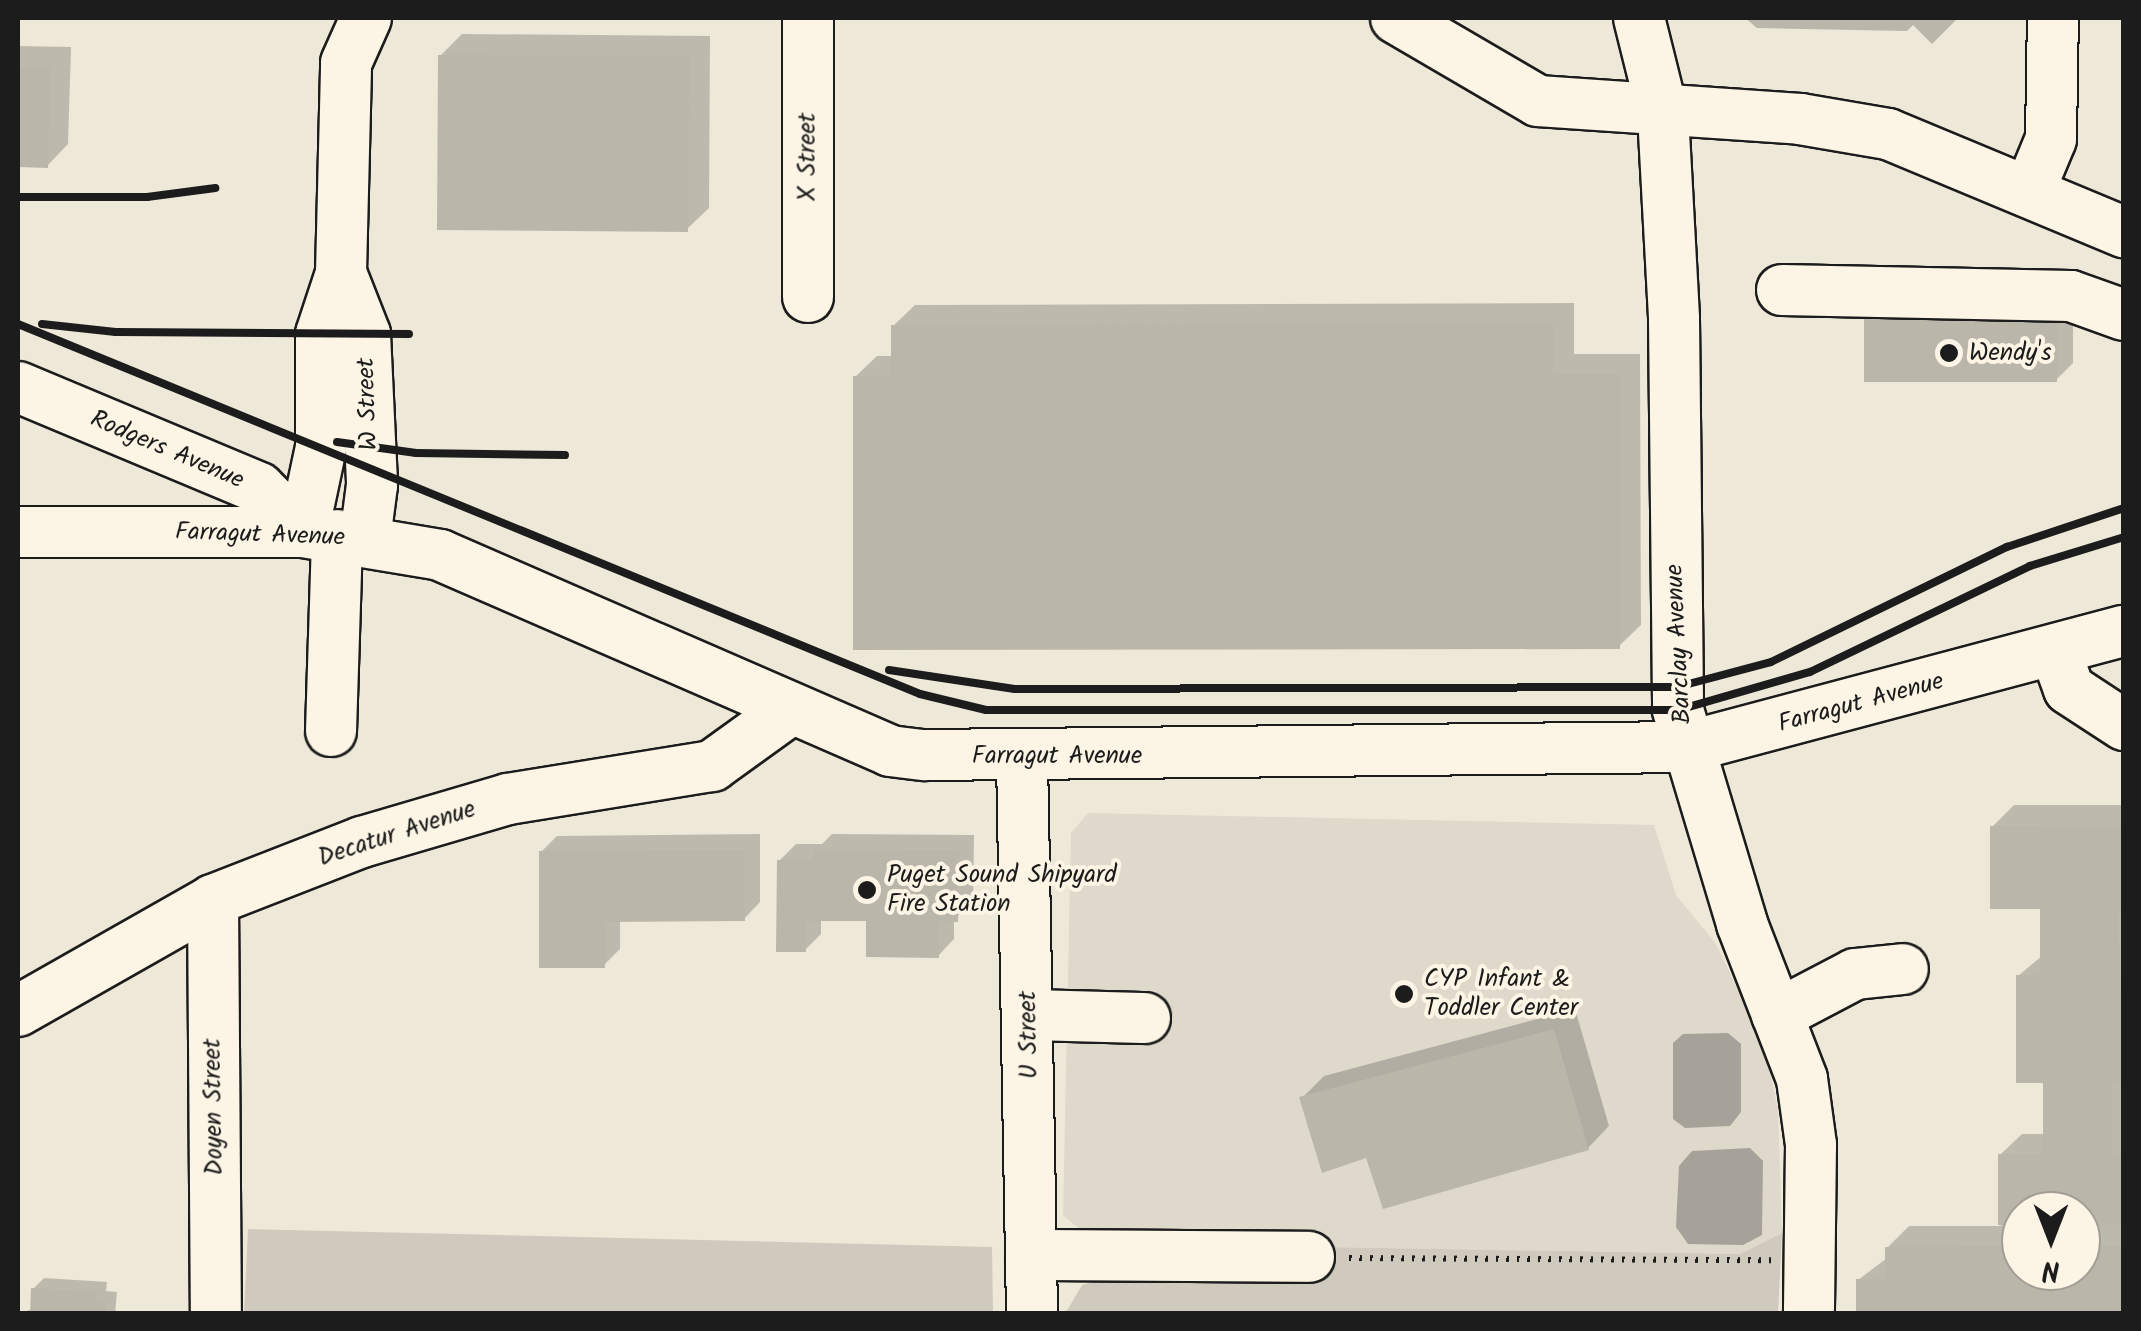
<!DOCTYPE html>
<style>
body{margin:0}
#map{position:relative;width:2141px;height:1331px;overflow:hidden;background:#eee8d9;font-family:Kalam,sans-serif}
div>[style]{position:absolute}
.built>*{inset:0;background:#ded9cb}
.green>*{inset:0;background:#cfcabd}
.water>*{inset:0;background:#a7a299}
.shadow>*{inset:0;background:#0003}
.building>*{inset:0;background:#bab6aa}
.path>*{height:6px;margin-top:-3px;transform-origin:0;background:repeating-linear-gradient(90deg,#1c1c1c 0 2.5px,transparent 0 10.5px)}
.roads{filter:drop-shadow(2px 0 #1c1c1c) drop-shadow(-2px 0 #1c1c1c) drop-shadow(0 2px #1c1c1c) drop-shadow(0 -2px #1c1c1c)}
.minor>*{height:50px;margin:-25px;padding:0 25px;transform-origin:25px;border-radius:25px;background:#fcf5e5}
.rail>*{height:8px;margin:-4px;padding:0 4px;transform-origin:4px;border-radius:4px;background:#1c1c1c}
.dots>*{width:28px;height:28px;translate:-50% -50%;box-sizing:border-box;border:5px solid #fcf5e5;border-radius:50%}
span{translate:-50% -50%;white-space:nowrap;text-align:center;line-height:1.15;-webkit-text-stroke:8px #fcf5e5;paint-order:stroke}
.street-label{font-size:25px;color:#1c1c1c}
.poi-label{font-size:25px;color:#1c1c1c}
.left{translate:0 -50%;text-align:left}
.frame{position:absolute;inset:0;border:20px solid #1c1c1c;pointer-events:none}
.north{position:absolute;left:2001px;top:1191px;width:100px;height:100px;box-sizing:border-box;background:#fcf5e5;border:2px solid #a29e95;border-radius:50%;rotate:180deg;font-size:28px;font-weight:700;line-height:40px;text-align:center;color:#1c1c1c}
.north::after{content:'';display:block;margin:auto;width:35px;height:45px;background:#1c1c1c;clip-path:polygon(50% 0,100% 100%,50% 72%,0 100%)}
</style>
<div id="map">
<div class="built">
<i style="clip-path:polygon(1088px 813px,1654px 825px,1676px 895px,1716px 944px,1765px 1045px,1778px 1110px,1782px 1233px,1740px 1254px,1323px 1247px,1271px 1231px,1083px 1232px,1063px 1215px,1071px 833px)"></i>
</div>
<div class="green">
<i style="clip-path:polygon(248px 1229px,992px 1247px,993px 1313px,244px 1313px)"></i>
<i style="clip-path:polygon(1782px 1233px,1778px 1313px,1065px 1314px,1082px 1285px,1116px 1276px,1284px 1283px,1323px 1247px,1740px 1254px)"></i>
</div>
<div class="water">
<i style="clip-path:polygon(1728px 1033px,1741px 1044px,1741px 1112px,1730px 1126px,1685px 1128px,1673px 1119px,1673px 1043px,1683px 1034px)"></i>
<i style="clip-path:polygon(1750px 1148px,1763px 1161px,1762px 1235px,1743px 1245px,1688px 1244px,1676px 1227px,1679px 1166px,1692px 1151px)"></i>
</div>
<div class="shadow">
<i style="clip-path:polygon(1749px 18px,1954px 18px,1932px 40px,1913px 22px,1758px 26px)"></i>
<i style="clip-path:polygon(462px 34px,710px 36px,709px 208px,687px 229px,440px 56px)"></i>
<i style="clip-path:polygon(18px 46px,71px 47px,68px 144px,47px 166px,18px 165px)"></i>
<i style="clip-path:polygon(2073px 286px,2073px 363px,2056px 380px,1867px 380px)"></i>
<i style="clip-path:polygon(1574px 303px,1574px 354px,1640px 354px,1641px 625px,1619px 646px,855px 377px,877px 356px,893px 356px,893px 326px,915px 305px)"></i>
<i style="clip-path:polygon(evenodd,2014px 805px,2124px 805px,2124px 1314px,1858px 1280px,1887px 1258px,1887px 1248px,1909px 1226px,2001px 1226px,2000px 1155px,2022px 1134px,2046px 1134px,2045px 1080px,2018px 976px,2043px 955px,2042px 906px,1992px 827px,2014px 805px,2021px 1211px,2081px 1211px,2081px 1271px,2021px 1271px,2021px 1211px)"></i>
<i style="clip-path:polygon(760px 834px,760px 902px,744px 919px,620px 920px,620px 949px,604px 965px,541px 852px,557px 836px)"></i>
<i style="clip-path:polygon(832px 834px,974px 835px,973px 903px,954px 919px,954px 939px,938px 956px,869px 918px,821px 918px,821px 934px,805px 950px,779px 861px,796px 844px,822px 844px)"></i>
<i style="clip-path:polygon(1575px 1009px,1609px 1126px,1588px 1148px,1367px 1155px,1302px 1098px,1324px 1076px)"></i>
<i style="clip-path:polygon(44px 1278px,107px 1282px,106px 1291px,117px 1292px,115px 1314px,18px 1314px,32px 1309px,33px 1289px)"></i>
</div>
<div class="building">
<i style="clip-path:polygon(1745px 18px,1958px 18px,1932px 44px,1913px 25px,1907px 31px,1757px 28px)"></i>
<i style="clip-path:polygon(438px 55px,689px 56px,688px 232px,437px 230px)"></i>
<i style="clip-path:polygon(18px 67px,50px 68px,48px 168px,18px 167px)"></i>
<i style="clip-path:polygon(2057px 301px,2057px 382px,1864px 382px,1864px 303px)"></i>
<i style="clip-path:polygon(1553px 324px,1553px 374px,1620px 374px,1620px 649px,853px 650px,853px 376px,891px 376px,891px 325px)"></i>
<i style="clip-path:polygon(2124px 825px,2124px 911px,2118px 911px,2124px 1083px,2112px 1083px,2112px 1153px,2124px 1153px,2124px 1224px,2081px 1225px,2081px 1211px,2021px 1211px,2021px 1225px,1998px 1225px,1998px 1154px,2043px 1154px,2043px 1083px,2016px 1083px,2016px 975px,2040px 975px,2040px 909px,1990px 909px,1990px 826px)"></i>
<i style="clip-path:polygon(813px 849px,959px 850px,958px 922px,939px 921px,939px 958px,866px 957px,866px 921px,806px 921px,806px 952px,776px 952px,777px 860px,813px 860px)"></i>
<i style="clip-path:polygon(744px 850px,745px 921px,605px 922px,605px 968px,539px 968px,539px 851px)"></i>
<i style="clip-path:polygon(1554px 1029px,1589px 1150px,1383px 1209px,1366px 1158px,1322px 1173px,1299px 1097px)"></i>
<i style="clip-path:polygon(2021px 1246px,2021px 1271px,2081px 1271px,2081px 1246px,2124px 1246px,2124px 1314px,1856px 1314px,1856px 1279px,1885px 1279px,1885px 1247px)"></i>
<i style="clip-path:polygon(31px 1288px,97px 1292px,96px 1301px,107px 1302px,106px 1314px,30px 1314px)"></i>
</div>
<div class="path">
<i style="left:1349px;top:1258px;width:422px;rotate:0.3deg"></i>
</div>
<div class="roads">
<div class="minor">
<i style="left:808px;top:18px;width:279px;rotate:90deg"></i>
<i style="left:1396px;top:18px;width:164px;rotate:30.3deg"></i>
<i style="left:1538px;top:101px;width:263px;rotate:3.9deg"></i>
<i style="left:1800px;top:119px;width:89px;rotate:9.7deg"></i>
<i style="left:1888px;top:134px;width:256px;rotate:22.6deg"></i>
<i style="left:1639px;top:18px;width:99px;rotate:76deg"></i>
<i style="left:1663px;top:114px;width:205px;rotate:86.9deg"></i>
<i style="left:1674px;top:319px;width:391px;rotate:89.4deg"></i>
<i style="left:1678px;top:710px;width:223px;rotate:73.3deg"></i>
<i style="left:1742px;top:924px;width:166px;rotate:68.8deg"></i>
<i style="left:1802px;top:1079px;width:67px;rotate:82.2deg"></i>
<i style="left:1811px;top:1145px;width:169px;rotate:90.7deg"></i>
<i style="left:2029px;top:192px;width:57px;rotate:-67.5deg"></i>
<i style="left:2051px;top:139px;width:121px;rotate:-89.1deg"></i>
<i style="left:341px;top:273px;width:66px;rotate:68.5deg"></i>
<i style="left:365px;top:334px;width:151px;rotate:87.3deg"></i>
<i style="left:372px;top:485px;width:54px;rotate:97.4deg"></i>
<i style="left:1782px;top:290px;width:289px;rotate:1.2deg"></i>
<i style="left:2071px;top:296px;width:56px;rotate:19.7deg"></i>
<i style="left:18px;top:387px;width:261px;rotate:22.7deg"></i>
<i style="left:259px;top:488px;width:62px;rotate:45deg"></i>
<i style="left:18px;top:532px;width:285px"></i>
<i style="left:303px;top:532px;width:139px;rotate:9.5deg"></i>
<i style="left:440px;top:555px;width:491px;rotate:23.5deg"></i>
<i style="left:890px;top:751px;width:35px;rotate:7deg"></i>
<i style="left:925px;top:755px;width:762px;rotate:-0.6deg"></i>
<i style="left:1687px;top:747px;width:452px;rotate:-14.9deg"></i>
<i style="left:303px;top:532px;width:87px;rotate:-78deg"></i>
<i style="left:321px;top:447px;width:113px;rotate:-90deg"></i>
<i style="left:321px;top:334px;width:64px;rotate:-71.8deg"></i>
<i style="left:341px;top:273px;width:210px;rotate:-88.6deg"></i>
<i style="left:346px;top:63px;width:49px;rotate:-66deg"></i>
<i style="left:2055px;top:650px;width:41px;rotate:70.3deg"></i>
<i style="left:2069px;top:689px;width:66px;rotate:33.2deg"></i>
<i style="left:331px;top:731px;width:196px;rotate:-88.2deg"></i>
<i style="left:1022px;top:757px;width:557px;rotate:88.97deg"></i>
<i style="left:213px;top:900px;width:414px;rotate:89.6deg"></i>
<i style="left:18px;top:1011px;width:224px;rotate:-29.6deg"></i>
<i style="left:213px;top:900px;width:160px;rotate:-21.3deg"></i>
<i style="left:362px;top:842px;width:152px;rotate:-16.4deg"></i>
<i style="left:508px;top:799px;width:207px;rotate:-9.2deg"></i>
<i style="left:712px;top:766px;width:97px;rotate:-35.8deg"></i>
<i style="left:1029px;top:1015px;width:116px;rotate:1.5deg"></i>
<i style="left:1777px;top:1015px;width:88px;rotate:-27.7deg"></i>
<i style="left:1855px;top:974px;width:48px;rotate:-5.9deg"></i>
<i style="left:1031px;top:1255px;width:278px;rotate:0.4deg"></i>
</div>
</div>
<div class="rail">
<i style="left:18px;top:197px;width:129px"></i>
<i style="left:147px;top:197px;width:69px;rotate:-7.5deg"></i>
<i style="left:18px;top:324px;width:975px;rotate:22.3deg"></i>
<i style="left:920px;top:694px;width:68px;rotate:13.6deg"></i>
<i style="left:986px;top:710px;width:692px"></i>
<i style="left:1678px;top:710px;width:137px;rotate:-16.1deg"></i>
<i style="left:1810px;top:672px;width:244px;rotate:-25.7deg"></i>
<i style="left:2030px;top:566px;width:98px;rotate:-17.1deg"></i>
<i style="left:42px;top:324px;width:74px;rotate:6.2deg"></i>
<i style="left:116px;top:332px;width:293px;rotate:0.4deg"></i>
<i style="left:337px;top:442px;width:80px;rotate:7.9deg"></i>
<i style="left:416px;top:453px;width:149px;rotate:0.8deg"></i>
<i style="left:889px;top:670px;width:127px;rotate:8.6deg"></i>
<i style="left:1015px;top:689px;width:662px;rotate:-0.17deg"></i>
<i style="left:1677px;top:687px;width:97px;rotate:-14.9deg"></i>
<i style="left:1771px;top:662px;width:263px;rotate:-26deg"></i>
<i style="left:2007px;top:547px;width:123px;rotate:-18.4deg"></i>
</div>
<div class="dots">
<i style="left:1949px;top:353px;background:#1c1c1c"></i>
<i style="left:867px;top:890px;background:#1c1c1c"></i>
<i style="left:1404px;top:994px;background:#1c1c1c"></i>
</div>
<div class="street-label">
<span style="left:808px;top:157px;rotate:-90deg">X Street</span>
<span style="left:368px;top:404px;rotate:-92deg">W Street</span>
<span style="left:167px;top:450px;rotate:23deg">Rodgers Avenue</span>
<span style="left:260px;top:535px;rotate:2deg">Farragut Avenue</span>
<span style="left:1679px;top:644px;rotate:-93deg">Barclay Avenue</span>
<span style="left:1861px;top:703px;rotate:-15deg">Farragut Avenue</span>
<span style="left:1057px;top:756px">Farragut Avenue</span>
<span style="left:397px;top:834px;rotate:-18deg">Decatur Avenue</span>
<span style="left:1029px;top:1035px;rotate:-91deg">U Street</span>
<span style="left:214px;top:1107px;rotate:-91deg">Doyen Street</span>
</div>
<div class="poi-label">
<span class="left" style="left:1969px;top:353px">Wendy's</span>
<span class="left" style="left:887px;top:890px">Puget Sound Shipyard<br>Fire Station</span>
<span class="left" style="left:1424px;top:994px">CYP Infant &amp;<br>Toddler Center</span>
</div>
<div class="frame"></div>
<div class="north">N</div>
</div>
